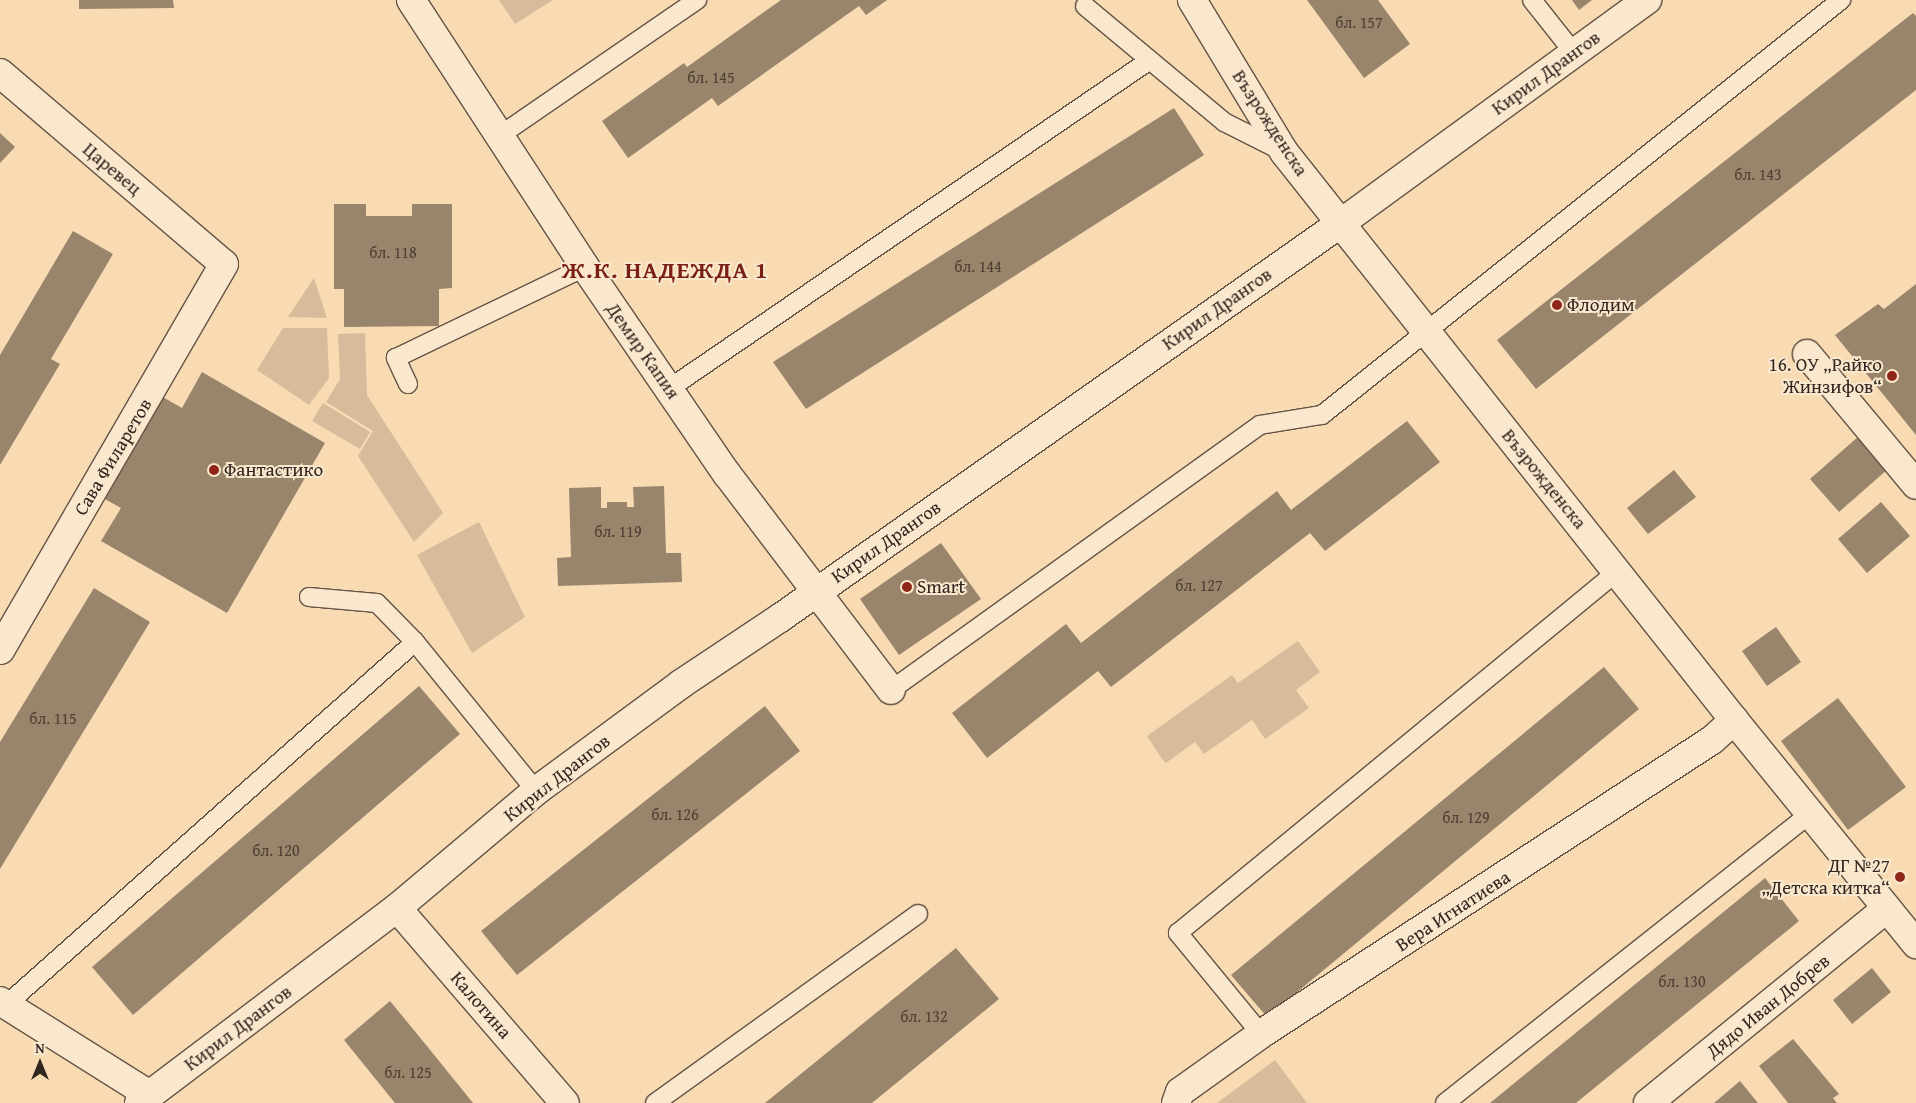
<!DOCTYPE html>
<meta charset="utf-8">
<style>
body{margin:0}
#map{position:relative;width:1916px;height:1103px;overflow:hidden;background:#f8dbb3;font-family:"Gentium Book Plus",serif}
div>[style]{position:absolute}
.green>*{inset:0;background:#d6bc9a}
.building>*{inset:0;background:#99856c}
.roads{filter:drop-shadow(1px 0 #645445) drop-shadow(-1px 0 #645445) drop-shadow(0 1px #645445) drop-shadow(0 -1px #645445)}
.service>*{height:18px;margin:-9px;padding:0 9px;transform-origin:9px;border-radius:9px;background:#fae8ce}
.minor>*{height:28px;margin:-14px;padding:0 14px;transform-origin:14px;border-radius:14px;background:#fae8ce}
.dots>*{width:14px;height:14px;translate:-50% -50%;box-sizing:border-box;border:2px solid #fae8ce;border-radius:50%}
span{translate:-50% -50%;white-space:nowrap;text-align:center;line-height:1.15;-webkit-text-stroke:4px #fae8ce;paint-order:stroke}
.number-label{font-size:16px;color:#4c3e33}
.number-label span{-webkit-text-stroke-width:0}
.street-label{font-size:19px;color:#322720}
.poi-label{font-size:19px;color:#322720}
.left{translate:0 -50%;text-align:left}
.right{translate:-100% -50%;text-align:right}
.district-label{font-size:24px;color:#7a1f14;font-weight:700;letter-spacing:1px}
.north{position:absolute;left:15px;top:1038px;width:50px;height:50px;-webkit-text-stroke:4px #fae8ce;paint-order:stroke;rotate:0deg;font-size:14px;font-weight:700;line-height:20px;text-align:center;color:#322720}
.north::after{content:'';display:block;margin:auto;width:18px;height:22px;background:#322720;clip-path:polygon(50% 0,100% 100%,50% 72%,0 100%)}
</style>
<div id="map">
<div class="green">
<i style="clip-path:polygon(499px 0,553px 0,515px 24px)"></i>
<i style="clip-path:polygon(314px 278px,327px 318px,288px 317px)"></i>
<i style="clip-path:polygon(283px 328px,327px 328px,329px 378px,309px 405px,257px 370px)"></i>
<i style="clip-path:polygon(365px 333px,367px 395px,443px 513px,414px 542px,358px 456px,373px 431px,326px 402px,340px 379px,338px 334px)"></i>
<i style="clip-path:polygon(323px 403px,370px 432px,360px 449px,312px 421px)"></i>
<i style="clip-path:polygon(479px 522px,525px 617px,472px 653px,417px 555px)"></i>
<i style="clip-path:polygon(1298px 641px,1320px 672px,1296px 690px,1309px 708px,1265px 739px,1252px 720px,1204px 754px,1195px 742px,1166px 763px,1162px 759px,1147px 736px,1232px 675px,1238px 683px)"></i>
<i style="clip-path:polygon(1275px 1060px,1307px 1103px,1217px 1103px)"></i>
</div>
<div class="building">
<i style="clip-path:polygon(79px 0,173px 0,174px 8px,79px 9px)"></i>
<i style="clip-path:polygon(781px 0,887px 0,866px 15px,859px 6px,718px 106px,712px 98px,628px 158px,602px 121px,684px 63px,687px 67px)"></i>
<i style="clip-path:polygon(1307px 0,1378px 0,1410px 44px,1364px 78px)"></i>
<i style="clip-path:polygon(1572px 0,1592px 0,1579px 10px)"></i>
<i style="clip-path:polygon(1913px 13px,1916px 16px,1916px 90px,1536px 389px,1497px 340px)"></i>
<i style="clip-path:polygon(1174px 108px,1204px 155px,806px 409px,773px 362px)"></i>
<i style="clip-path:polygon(0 133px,15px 147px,0 163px)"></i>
<i style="clip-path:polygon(334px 204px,366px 204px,366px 216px,412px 216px,412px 204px,452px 204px,452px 288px,439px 289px,439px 326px,344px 327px,344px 289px,334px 289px)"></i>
<i style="clip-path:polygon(73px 231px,113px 254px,51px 359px,60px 364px,0 465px,0 355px)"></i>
<i style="clip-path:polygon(1916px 284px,1916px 435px,1835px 335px,1878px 304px,1884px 309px)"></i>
<i style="clip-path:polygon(202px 372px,325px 443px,227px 613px,101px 541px,121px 508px,103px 498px,161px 396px,182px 408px)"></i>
<i style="clip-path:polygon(1407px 421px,1440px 462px,1325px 551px,1310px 533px,1111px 687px,1098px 671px,987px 758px,952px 713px,1066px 624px,1081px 643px,1277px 491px,1291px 510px)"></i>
<i style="clip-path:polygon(1859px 436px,1888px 469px,1839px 512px,1810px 479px)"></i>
<i style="clip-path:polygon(1674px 470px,1696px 497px,1648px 534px,1627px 508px)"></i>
<i style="clip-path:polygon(664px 486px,666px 553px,681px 553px,682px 582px,558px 586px,557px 558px,571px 557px,569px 488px,601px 487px,601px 508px,607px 508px,607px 502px,627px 502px,627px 507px,634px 507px,633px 487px)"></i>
<i style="clip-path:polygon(1881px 502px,1910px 536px,1867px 573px,1838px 539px)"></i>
<i style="clip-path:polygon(941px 543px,981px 599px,899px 655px,860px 599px)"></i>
<i style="clip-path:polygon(94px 588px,150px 622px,0 869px,0 742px)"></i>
<i style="clip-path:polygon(1776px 627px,1801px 662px,1767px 686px,1742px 651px)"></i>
<i style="clip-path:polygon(1604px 667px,1639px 709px,1267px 1017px,1231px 975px)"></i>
<i style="clip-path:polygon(419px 686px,460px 734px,133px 1015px,92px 967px)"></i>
<i style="clip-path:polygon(1838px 698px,1906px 787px,1848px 830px,1781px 741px)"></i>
<i style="clip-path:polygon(765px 706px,800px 751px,517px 975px,481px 931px)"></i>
<i style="clip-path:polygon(1765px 878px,1799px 921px,1576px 1103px,1490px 1103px)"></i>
<i style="clip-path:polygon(956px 948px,999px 999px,872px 1103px,765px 1103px)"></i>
<i style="clip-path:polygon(1872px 968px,1891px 992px,1852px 1024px,1833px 1000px)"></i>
<i style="clip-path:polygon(390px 1001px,422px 1040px,473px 1103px,395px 1103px,344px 1040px)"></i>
<i style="clip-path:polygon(1793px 1039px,1839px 1094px,1833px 1098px,1837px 1103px,1788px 1103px,1759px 1066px)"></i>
<i style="clip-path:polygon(1740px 1081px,1758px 1103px,1714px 1103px)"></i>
</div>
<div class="roads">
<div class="service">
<i style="left:1532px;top:0;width:68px;rotate:51.6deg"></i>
<i style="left:1085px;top:6px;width:181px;rotate:39.8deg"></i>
<i style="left:1224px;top:122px;width:65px;rotate:26.6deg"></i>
<i style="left:502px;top:134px;width:237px;rotate:-34.5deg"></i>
<i style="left:408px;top:384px;width:29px;rotate:-115deg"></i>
<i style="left:396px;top:358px;width:210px;rotate:-25.7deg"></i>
<i style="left:670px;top:388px;width:581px;rotate:-34.35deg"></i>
<i style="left:309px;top:597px;width:68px;rotate:5deg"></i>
<i style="left:377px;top:603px;width:54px;rotate:45.7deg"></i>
<i style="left:415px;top:642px;width:192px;rotate:50.9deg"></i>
<i style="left:891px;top:690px;width:454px;rotate:-35.7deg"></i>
<i style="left:1260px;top:425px;width:63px;rotate:-9.2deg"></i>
<i style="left:1322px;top:415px;width:665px;rotate:-38.65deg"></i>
<i style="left:6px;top:1005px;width:547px;rotate:-41.59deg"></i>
<i style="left:1261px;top:1034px;width:131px;rotate:-129.4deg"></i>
<i style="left:1178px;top:933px;width:570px;rotate:-39.45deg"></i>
<i style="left:655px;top:1103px;width:324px;rotate:-35.7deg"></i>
<i style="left:1445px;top:1103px;width:467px;rotate:-38.4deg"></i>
</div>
<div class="minor">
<i style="left:411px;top:0;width:319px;rotate:56.9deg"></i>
<i style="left:585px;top:267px;width:251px;rotate:55.6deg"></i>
<i style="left:727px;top:474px;width:271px;rotate:52.8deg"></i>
<i style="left:1192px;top:0;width:178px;rotate:58.8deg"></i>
<i style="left:1284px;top:152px;width:725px;rotate:51.61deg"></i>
<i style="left:1734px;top:720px;width:289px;rotate:50.9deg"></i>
<i style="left:0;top:73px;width:294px;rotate:40.5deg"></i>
<i style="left:224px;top:264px;width:446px;rotate:120.1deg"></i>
<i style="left:1807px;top:354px;width:170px;rotate:50.2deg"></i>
<i style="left:397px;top:908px;width:257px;rotate:49.3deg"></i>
<i style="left:0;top:1001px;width:177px;rotate:32.1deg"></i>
<i style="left:139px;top:1103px;width:323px;rotate:-37.1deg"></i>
<i style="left:397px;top:908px;width:182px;rotate:-40.1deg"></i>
<i style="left:536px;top:791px;width:180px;rotate:-36.4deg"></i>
<i style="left:681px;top:684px;width:119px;rotate:-33.7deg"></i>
<i style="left:780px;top:618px;width:686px;rotate:-35.15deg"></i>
<i style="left:1341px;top:223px;width:379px;rotate:-36.1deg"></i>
<i style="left:1176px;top:1103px;width:12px;rotate:-70deg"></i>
<i style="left:1180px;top:1092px;width:100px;rotate:-35.6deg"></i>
<i style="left:1261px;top:1034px;width:538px;rotate:-33.1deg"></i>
<i style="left:1712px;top:740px;width:30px;rotate:-42deg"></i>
<i style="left:1648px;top:1103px;width:308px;rotate:-39.2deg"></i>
</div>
</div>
<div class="dots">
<i style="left:1557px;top:305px;background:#8f2418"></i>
<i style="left:1892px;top:376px;background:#8f2418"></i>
<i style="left:214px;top:470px;background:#8f2418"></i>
<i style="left:907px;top:587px;background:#8f2418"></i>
<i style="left:1900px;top:877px;background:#8f2418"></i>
</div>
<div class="number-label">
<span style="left:1359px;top:22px">бл. 157</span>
<span style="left:711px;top:77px">бл. 145</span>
<span style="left:1758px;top:174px">бл. 143</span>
<span style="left:393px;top:252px">бл. 118</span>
<span style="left:978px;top:266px">бл. 144</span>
<span style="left:618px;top:531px">бл. 119</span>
<span style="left:1199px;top:585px">бл. 127</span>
<span style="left:53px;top:718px">бл. 115</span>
<span style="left:675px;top:814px">бл. 126</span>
<span style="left:1466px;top:817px">бл. 129</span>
<span style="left:276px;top:850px">бл. 120</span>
<span style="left:1682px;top:981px">бл. 130</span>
<span style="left:924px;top:1016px">бл. 132</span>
<span style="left:408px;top:1072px">бл. 125</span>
</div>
<div class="street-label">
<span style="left:1546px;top:73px;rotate:-36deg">Кирил Дрангов</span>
<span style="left:1270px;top:123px;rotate:57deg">Възрожденска</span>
<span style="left:112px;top:169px;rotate:40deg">Царевец</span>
<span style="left:1217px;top:309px;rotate:-35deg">Кирил Дрангов</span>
<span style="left:643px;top:351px;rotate:55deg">Демир Капия</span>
<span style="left:113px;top:457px;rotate:-59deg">Сава Филаретов</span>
<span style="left:1544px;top:479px;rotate:51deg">Възрожденска</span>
<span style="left:886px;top:542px;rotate:-35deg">Кирил Дрангов</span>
<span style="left:557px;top:778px;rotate:-38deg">Кирил Дрангов</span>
<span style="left:1453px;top:911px;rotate:-33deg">Вера Игнатиева</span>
<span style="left:481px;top:1005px;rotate:49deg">Калотина</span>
<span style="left:1768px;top:1006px;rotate:-39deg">Дядо Иван Добрев</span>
<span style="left:238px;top:1028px;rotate:-37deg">Кирил Дрангов</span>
</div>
<div class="poi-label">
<span class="left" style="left:1567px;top:305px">Флодим</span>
<span class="right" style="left:1882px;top:376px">16. ОУ „Райко<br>Жинзифов“</span>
<span class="left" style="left:224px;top:470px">Фантастико</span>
<span class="left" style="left:917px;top:587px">Smart</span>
<span class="right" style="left:1890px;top:877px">ДГ №27<br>„Детска китка“</span>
</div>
<div class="district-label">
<span style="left:665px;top:270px">Ж.К. НАДЕЖДА 1</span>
</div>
<div class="north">N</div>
</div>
